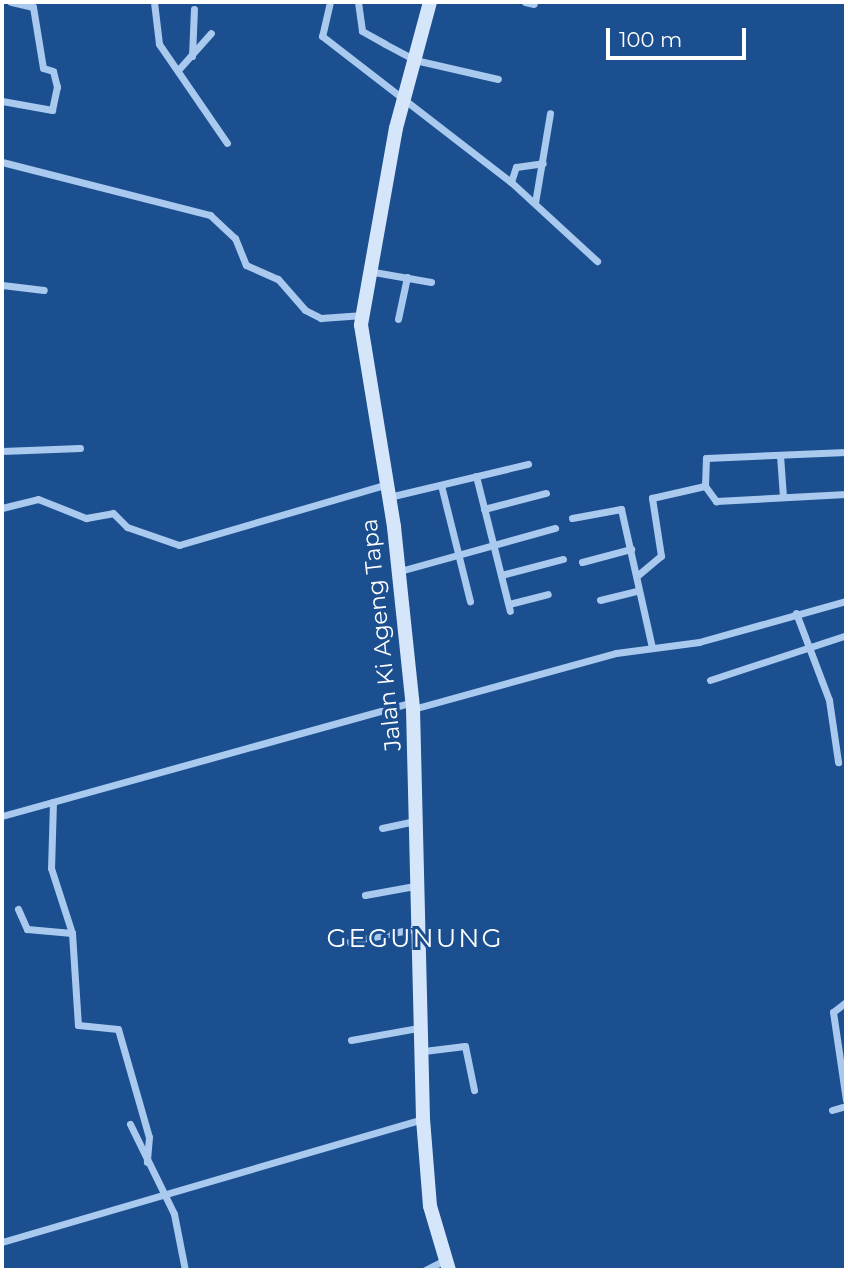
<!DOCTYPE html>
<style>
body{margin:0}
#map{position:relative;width:848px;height:1272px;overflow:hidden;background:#1b4f8f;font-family:Montserrat,sans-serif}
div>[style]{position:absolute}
.street>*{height:7px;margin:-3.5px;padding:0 3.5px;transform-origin:3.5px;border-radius:3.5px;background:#a9c9ee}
.secondary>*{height:14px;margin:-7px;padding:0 7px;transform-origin:7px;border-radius:7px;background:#d6e6fa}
span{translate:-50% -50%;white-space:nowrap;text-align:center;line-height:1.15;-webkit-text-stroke:6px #1b4f8f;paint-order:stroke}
.street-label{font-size:23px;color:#fff}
.quarter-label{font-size:26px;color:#fff;letter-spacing:2px}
.frame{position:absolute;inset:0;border:4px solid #fff;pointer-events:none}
.scale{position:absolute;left:606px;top:28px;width:140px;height:32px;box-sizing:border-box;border:4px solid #fff;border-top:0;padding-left:9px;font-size:21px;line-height:24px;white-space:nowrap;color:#fff;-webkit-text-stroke:5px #1b4f8f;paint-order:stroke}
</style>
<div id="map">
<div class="street">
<i style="left:154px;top:2px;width:42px;rotate:83.2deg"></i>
<i style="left:159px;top:44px;width:120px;rotate:55.5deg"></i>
<i style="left:330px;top:2px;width:35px;rotate:103deg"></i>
<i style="left:322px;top:36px;width:239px;rotate:37.7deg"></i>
<i style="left:511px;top:182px;width:117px;rotate:42.6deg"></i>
<i style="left:358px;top:2px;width:29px;rotate:82deg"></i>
<i style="left:362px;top:31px;width:26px;rotate:29deg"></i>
<i style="left:385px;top:44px;width:34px;rotate:28deg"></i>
<i style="left:415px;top:60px;width:85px;rotate:12.9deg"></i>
<i style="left:525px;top:2px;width:9px;rotate:13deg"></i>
<i style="left:192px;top:56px;width:47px;rotate:-87.6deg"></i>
<i style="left:179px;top:69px;width:48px;rotate:-48.4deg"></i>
<i style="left:2px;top:101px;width:51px;rotate:10.2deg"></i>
<i style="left:52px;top:110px;width:24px;rotate:-78deg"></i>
<i style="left:57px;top:87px;width:16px;rotate:-104deg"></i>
<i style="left:53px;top:71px;width:10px;rotate:-163deg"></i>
<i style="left:43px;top:68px;width:62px;rotate:-99.3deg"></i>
<i style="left:33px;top:7px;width:23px;rotate:-167deg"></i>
<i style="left:2px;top:162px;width:215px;rotate:14.3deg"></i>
<i style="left:210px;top:215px;width:34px;rotate:43deg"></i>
<i style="left:235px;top:238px;width:29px;rotate:68deg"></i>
<i style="left:246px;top:265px;width:35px;rotate:24deg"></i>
<i style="left:278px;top:279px;width:41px;rotate:48.9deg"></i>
<i style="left:305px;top:310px;width:18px;rotate:27deg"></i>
<i style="left:321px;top:318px;width:42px;rotate:-4.1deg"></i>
<i style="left:511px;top:182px;width:16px;rotate:-72deg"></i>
<i style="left:516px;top:167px;width:27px;rotate:-8deg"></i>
<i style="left:535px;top:203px;width:91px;rotate:-80.5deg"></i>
<i style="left:368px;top:271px;width:64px;rotate:9.9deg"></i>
<i style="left:2px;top:285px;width:42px;rotate:6.8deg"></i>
<i style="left:398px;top:319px;width:43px;rotate:-77.9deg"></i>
<i style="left:2px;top:451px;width:78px;rotate:-2.2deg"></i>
<i style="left:780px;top:455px;width:42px;rotate:85.9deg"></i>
<i style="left:476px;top:476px;width:139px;rotate:75.9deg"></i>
<i style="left:441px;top:485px;width:120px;rotate:76deg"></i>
<i style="left:705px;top:486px;width:19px;rotate:54deg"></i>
<i style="left:716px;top:501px;width:130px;rotate:-3.1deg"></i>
<i style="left:389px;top:497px;width:143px;rotate:-13.4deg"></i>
<i style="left:2px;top:508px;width:37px;rotate:-14deg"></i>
<i style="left:38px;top:499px;width:52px;rotate:21.6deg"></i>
<i style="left:86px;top:518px;width:27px;rotate:-10deg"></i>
<i style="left:113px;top:513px;width:20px;rotate:45deg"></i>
<i style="left:127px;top:527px;width:55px;rotate:19.1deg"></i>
<i style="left:179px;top:545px;width:217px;rotate:-16.3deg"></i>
<i style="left:484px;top:509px;width:64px;rotate:-14.5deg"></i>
<i style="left:572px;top:518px;width:50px;rotate:-10.4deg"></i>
<i style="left:621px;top:509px;width:142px;rotate:77.4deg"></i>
<i style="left:582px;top:562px;width:51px;rotate:-14.9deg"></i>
<i style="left:400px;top:571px;width:161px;rotate:-15.5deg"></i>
<i style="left:501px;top:575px;width:64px;rotate:-14.5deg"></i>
<i style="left:638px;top:575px;width:30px;rotate:-40deg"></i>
<i style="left:661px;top:556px;width:59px;rotate:-98.8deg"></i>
<i style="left:652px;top:498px;width:54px;rotate:-12.8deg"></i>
<i style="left:705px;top:486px;width:28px;rotate:-88deg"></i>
<i style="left:706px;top:458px;width:140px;rotate:-2.5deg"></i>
<i style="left:600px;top:600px;width:37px;rotate:-14deg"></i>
<i style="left:509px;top:604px;width:40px;rotate:-14.4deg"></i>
<i style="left:796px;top:613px;width:93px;rotate:69.2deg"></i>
<i style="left:829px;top:700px;width:63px;rotate:81.7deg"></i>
<i style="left:710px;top:680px;width:141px;rotate:-18.2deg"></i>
<i style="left:413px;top:709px;width:211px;rotate:-15.4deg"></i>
<i style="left:616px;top:653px;width:84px;rotate:-7.5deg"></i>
<i style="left:699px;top:642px;width:153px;rotate:-15.6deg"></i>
<i style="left:53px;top:802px;width:66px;rotate:91.7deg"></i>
<i style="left:51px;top:868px;width:68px;rotate:72.1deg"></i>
<i style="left:72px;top:933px;width:92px;rotate:86.3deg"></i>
<i style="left:78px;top:1025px;width:40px;rotate:5.7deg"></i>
<i style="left:118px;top:1029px;width:112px;rotate:74deg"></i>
<i style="left:149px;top:1137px;width:25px;rotate:95deg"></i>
<i style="left:2px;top:816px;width:427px;rotate:-15.5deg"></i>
<i style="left:382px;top:828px;width:35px;rotate:-12deg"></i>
<i style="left:365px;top:895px;width:56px;rotate:-10.3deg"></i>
<i style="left:18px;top:909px;width:22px;rotate:66deg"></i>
<i style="left:27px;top:929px;width:45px;rotate:5.1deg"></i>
<i style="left:349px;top:942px;width:70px;rotate:-11.5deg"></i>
<i style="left:846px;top:1002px;width:16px;rotate:142deg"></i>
<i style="left:833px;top:1012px;width:89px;rotate:81.6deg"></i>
<i style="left:351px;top:1040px;width:73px;rotate:-10.2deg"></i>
<i style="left:424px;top:1051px;width:41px;rotate:-7deg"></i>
<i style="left:465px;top:1046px;width:45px;rotate:78.4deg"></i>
<i style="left:832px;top:1110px;width:15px;rotate:-16deg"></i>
<i style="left:130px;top:1124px;width:100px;rotate:63.9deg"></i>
<i style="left:174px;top:1214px;width:57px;rotate:78.9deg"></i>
<i style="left:2px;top:1242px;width:439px;rotate:-16.3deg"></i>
<i style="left:425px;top:1270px;width:22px;rotate:-27deg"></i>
</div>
<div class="secondary">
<i style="left:430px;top:2px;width:131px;rotate:105.1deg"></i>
<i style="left:396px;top:128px;width:200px;rotate:100.1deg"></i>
<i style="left:361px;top:325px;width:205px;rotate:80.7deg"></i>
<i style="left:394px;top:527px;width:183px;rotate:84deg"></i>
<i style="left:413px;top:709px;width:410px;rotate:88.6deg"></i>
<i style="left:423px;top:1119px;width:87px;rotate:85.4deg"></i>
<i style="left:430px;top:1206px;width:67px;rotate:73.5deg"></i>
</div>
<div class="street-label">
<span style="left:381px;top:635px;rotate:-96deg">Jalan Ki Ageng Tapa</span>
</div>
<div class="quarter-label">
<span style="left:415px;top:939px">GEGUNUNG</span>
</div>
<div class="frame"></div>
<div class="scale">100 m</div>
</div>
